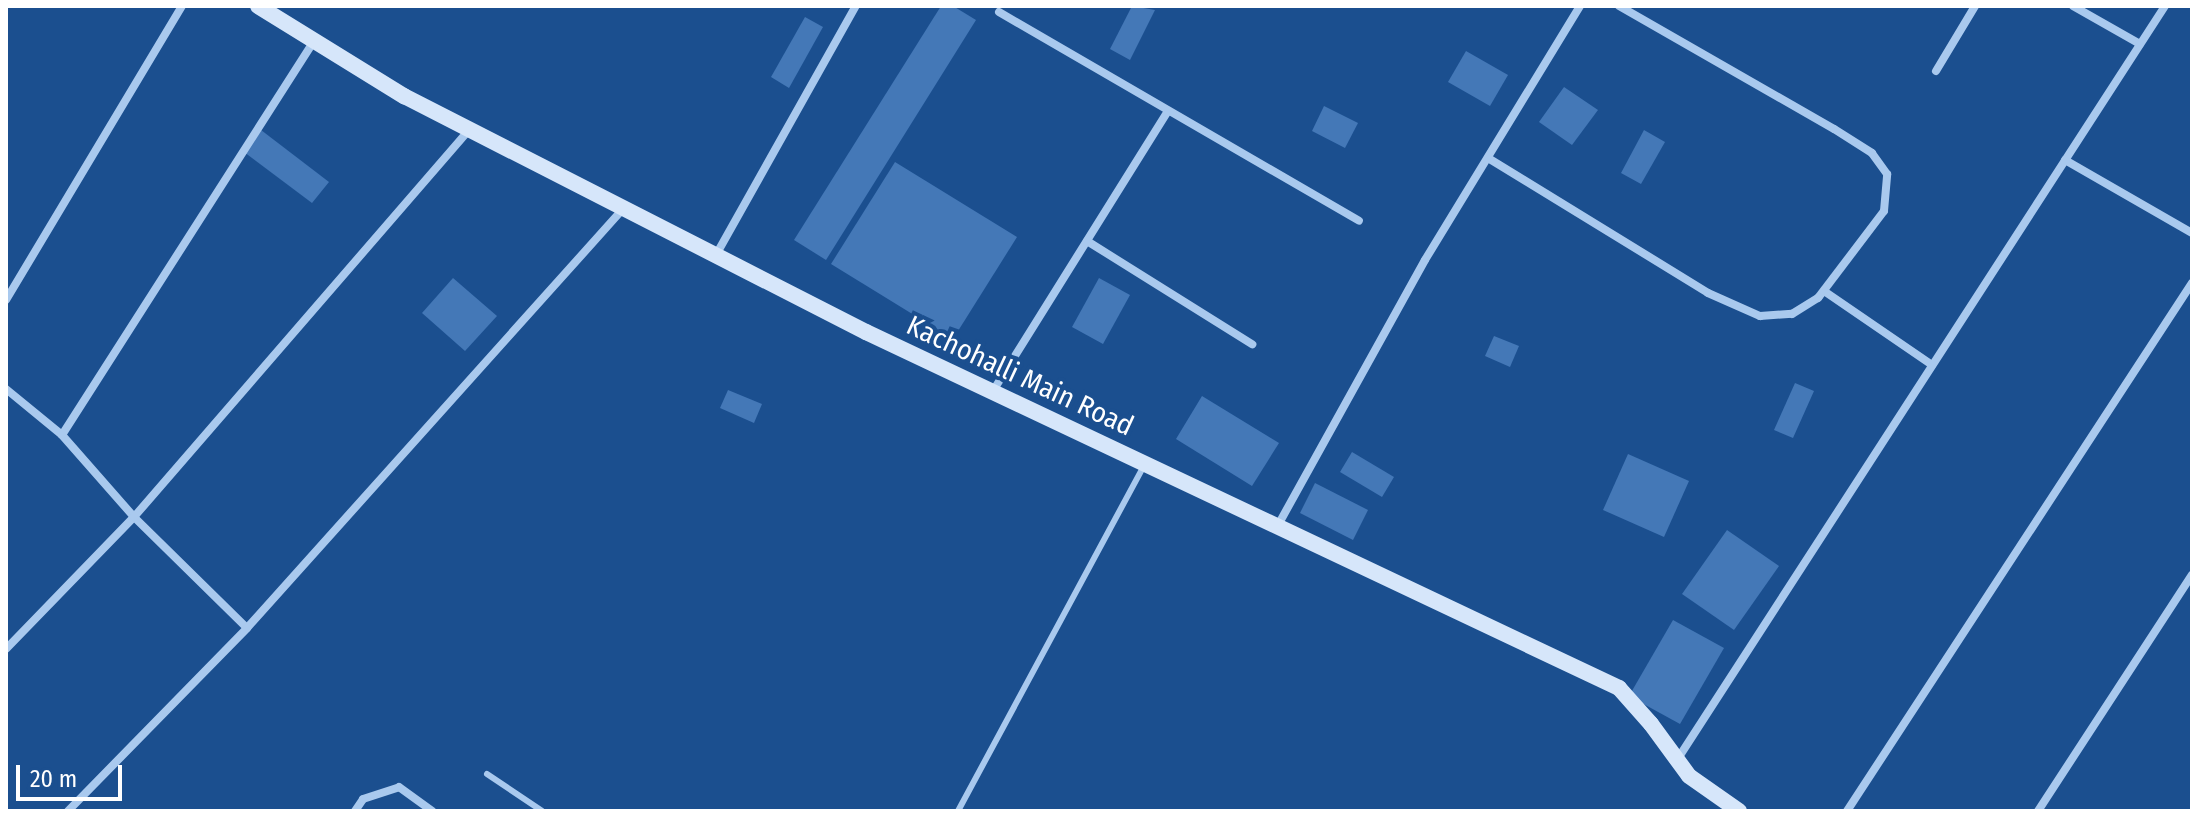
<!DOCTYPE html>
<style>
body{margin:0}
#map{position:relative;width:2198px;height:817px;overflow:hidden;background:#1b4f8f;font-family:"Fira Sans Condensed",sans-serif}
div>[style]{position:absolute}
.building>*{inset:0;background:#4478b7}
.lane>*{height:6px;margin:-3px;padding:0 3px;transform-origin:3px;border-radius:3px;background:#a9c9ee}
.street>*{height:8px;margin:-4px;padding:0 4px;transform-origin:4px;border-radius:4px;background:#a9c9ee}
.secondary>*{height:16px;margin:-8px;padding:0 8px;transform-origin:8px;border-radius:8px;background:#d6e6fa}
span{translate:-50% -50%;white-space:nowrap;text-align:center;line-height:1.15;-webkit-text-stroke:8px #1b4f8f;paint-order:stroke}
.street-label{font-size:28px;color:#fff}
.frame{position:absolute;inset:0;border:8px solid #fff;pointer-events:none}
.scale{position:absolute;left:16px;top:765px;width:106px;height:36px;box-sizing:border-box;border:4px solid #fff;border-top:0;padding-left:10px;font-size:24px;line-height:28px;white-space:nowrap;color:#fff;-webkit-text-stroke:6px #1b4f8f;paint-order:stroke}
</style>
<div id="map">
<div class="building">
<i style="clip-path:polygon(941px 6px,953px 6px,976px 20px,826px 260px,794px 240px)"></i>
<i style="clip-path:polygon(1132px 6px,1155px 10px,1130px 60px,1110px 49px)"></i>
<i style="clip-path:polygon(805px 17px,823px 27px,789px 88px,771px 77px)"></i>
<i style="clip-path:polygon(1466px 51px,1508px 75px,1490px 106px,1448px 82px)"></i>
<i style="clip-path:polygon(1564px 87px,1598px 110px,1572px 145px,1539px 122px)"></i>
<i style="clip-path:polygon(1324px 106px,1358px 123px,1345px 148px,1312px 131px)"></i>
<i style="clip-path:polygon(261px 130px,329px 182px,312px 203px,244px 152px)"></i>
<i style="clip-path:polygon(1644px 130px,1665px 142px,1641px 184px,1621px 173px)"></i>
<i style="clip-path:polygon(895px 162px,1017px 237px,953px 339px,831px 264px)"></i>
<i style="clip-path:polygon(453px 278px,497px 316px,465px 351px,422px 313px)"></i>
<i style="clip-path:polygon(1099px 278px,1130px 295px,1103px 344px,1072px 327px)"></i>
<i style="clip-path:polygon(1494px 336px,1519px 346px,1510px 367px,1485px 356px)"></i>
<i style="clip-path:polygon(1795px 383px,1814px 391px,1793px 438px,1774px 430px)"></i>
<i style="clip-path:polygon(728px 390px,762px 404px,754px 423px,720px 408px)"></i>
<i style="clip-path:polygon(1202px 396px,1279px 443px,1252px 486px,1176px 439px)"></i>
<i style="clip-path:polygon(1352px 452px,1394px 477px,1382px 497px,1340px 472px)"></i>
<i style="clip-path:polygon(1628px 454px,1689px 481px,1664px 537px,1603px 510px)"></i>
<i style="clip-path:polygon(1315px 483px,1368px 510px,1353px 540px,1300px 513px)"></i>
<i style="clip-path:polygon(1727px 530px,1779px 566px,1734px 630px,1682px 594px)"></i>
<i style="clip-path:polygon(1673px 620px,1724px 648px,1680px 724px,1629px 696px)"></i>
</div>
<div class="lane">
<i style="left:487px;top:774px;width:66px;rotate:33.9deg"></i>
<i style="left:958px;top:811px;width:394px;rotate:-61.7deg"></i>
</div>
<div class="street">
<i style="left:2073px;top:6px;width:77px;rotate:29.6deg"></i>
<i style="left:999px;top:12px;width:416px;rotate:30.1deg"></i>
<i style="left:1936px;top:71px;width:76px;rotate:-59deg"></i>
<i style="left:1488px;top:158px;width:258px;rotate:31.5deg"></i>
<i style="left:1708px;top:293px;width:57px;rotate:23.9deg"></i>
<i style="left:1760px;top:316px;width:32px;rotate:-4deg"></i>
<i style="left:1792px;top:314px;width:31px;rotate:-32deg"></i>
<i style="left:1818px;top:298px;width:109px;rotate:-52.8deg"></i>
<i style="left:1884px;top:211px;width:37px;rotate:-85deg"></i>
<i style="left:1887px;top:174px;width:26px;rotate:-126deg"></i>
<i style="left:1872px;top:153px;width:45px;rotate:-147.7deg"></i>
<i style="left:1834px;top:129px;width:248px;rotate:-150.2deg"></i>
<i style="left:2065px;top:160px;width:146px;rotate:29.9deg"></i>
<i style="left:1087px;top:241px;width:195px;rotate:32deg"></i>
<i style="left:716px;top:255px;width:286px;rotate:-60.7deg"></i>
<i style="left:1824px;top:291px;width:131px;rotate:34.4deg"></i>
<i style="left:6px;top:300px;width:343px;rotate:-59.1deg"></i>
<i style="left:6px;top:389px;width:72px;rotate:39.4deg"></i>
<i style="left:62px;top:435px;width:109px;rotate:48.7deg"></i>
<i style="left:134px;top:517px;width:158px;rotate:44.5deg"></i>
<i style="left:993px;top:391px;width:330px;rotate:-58deg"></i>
<i style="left:62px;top:435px;width:465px;rotate:-57.4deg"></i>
<i style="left:1277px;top:527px;width:305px;rotate:-61deg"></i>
<i style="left:1425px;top:260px;width:298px;rotate:-58.6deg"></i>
<i style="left:6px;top:649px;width:184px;rotate:-45.9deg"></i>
<i style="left:134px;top:517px;width:512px;rotate:-49.12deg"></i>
<i style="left:1677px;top:760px;width:898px;rotate:-57.09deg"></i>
<i style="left:68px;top:811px;width:256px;rotate:-45.6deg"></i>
<i style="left:247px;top:628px;width:563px;rotate:-48.1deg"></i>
<i style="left:355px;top:811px;width:14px;rotate:-56deg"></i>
<i style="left:363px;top:799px;width:38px;rotate:-18deg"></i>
<i style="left:399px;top:787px;width:41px;rotate:36deg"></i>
<i style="left:1847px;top:811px;width:631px;rotate:-56.84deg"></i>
<i style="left:2038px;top:811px;width:282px;rotate:-56.9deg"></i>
</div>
<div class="secondary">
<i style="left:258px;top:6px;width:172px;rotate:31.7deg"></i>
<i style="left:404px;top:96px;width:519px;rotate:27.06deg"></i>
<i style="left:866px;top:332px;width:833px;rotate:25.3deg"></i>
<i style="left:1619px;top:688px;width:48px;rotate:48.4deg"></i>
<i style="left:1651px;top:724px;width:64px;rotate:53.8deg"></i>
<i style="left:1689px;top:776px;width:61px;rotate:35deg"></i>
</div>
<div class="street-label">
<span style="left:1020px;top:376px;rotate:25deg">Kachohalli Main Road</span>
</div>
<div class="frame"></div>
<div class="scale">20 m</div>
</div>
